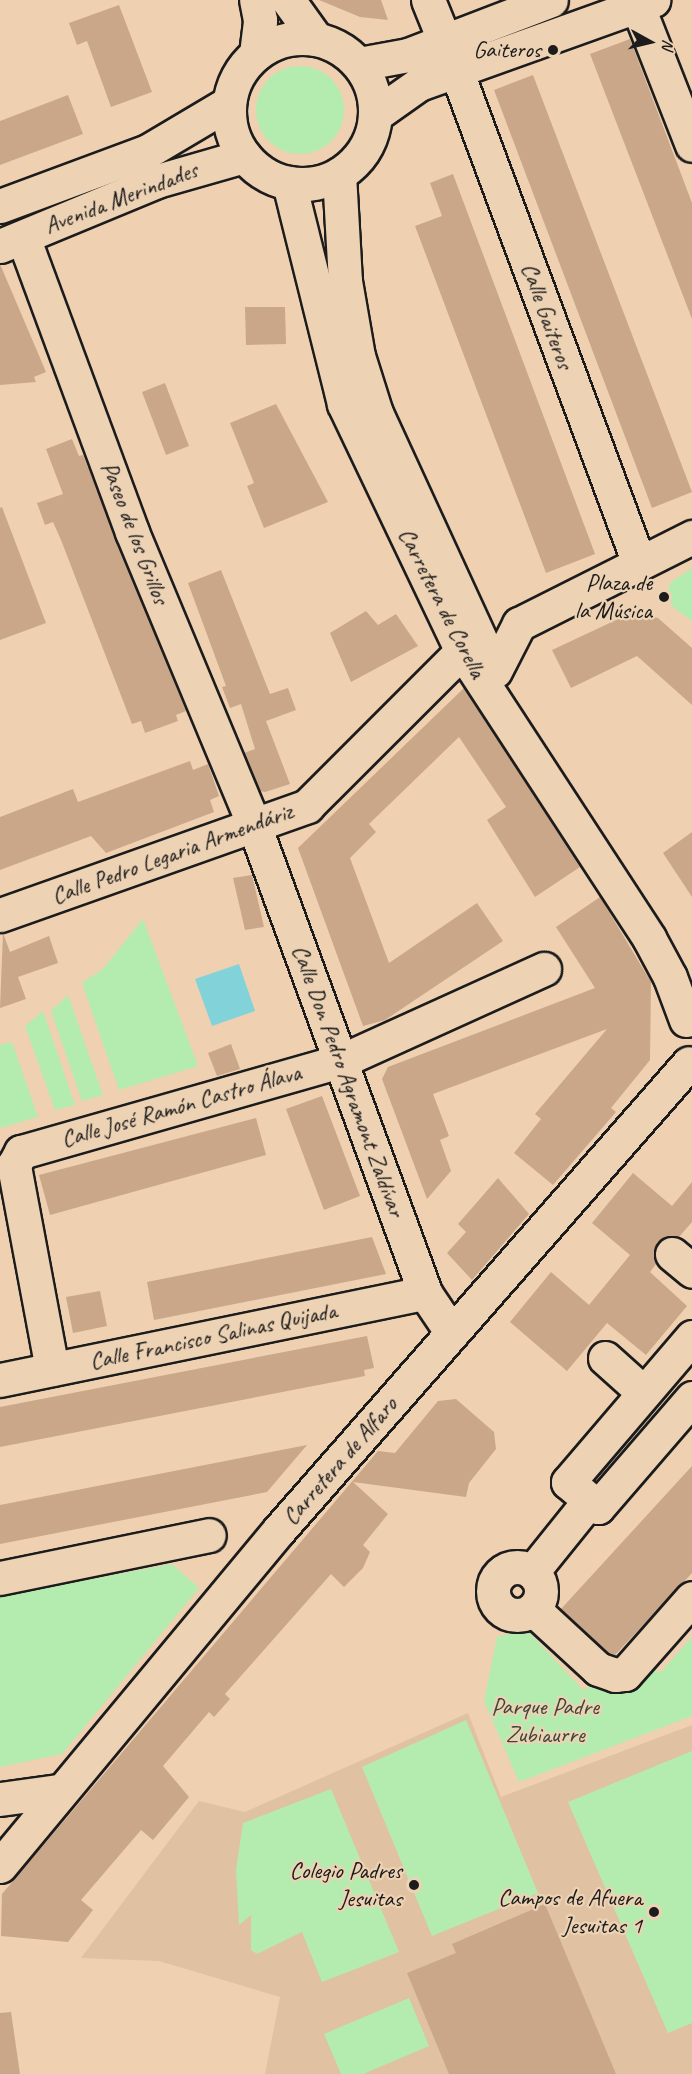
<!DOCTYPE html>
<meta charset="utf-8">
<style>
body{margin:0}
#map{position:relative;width:692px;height:2074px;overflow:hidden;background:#efd0b1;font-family:Caveat,sans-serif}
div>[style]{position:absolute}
.built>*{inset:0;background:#e0c1a2}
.green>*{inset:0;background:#b4ecaf}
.round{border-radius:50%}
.water>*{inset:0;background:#82d3d9}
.building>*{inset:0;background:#caa789}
.roads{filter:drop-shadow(2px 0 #1c1c1c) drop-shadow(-2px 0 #1c1c1c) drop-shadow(0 2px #1c1c1c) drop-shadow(0 -2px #1c1c1c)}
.minor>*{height:33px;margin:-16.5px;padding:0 16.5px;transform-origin:16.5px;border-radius:16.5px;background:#edd2b4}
.minor>.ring{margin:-16.5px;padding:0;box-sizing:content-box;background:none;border:33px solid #edd2b4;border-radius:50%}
.major>*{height:33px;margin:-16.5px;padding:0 16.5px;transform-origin:16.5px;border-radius:16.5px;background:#edd2b4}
.major>.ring{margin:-16.5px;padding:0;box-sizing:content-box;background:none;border:33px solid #edd2b4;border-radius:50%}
.dots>*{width:16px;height:16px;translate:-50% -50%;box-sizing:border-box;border:3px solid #edd2b4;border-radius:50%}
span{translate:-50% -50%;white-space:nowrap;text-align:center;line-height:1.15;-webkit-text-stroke:4.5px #edd2b4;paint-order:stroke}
.poi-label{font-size:24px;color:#1c1c1c}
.right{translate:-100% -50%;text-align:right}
.street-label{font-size:24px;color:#1c1c1c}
.park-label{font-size:24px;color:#3a4639}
.north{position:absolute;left:620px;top:12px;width:60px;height:60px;-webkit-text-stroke:4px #edd2b4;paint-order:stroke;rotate:98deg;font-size:16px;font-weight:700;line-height:24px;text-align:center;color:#1c1c1c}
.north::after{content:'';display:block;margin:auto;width:21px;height:27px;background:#1c1c1c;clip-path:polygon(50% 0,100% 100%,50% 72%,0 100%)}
</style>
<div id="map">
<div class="built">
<i style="clip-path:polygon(468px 1713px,501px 1797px,692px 1725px,692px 2074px,265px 2074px,280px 1997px,159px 1961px,81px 1958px,199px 1801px,245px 1812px)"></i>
</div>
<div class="green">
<i class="round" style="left:256px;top:66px;width:88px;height:88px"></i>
<i style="clip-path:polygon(692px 568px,692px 621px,673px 607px,666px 594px,671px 582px)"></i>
<i style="clip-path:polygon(143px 919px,198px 1066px,119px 1090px,82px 983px,103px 969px)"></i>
<i style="clip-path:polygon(68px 995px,103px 1095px,82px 1101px,51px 1011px)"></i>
<i style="clip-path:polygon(43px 1011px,75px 1105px,55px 1110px,25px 1026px)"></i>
<i style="clip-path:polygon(12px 1042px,38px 1117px,0 1128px,0 1045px)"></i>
<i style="clip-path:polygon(172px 1564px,199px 1588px,62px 1754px,0 1767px,0 1596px)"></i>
<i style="clip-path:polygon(526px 1629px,584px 1691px,595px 1680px,646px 1662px,660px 1673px,692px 1637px,692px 1716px,519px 1782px,484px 1701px,497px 1637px)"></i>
<i style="clip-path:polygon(466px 1720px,538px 1893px,432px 1936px,362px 1767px)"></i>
<i style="clip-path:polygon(692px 1751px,692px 2023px,668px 2033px,568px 1802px)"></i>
<i style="clip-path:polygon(331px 1789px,399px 1952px,322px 1982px,302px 1932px,257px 1954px,251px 1950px,251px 1915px,239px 1925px,236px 1870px,243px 1823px)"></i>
<i style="clip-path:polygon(409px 1998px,429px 2046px,363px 2074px,341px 2074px,324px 2034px)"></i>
</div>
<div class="water">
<i style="clip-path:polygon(239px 964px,255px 1011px,212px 1026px,195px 979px)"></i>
</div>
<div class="building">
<i style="clip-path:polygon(319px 0,381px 0,388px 20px,360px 17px)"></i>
<i style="clip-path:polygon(119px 5px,152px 92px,111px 107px,87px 41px,77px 45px,69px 23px)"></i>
<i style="clip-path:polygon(630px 39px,692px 203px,692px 319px,590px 54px)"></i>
<i style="clip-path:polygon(533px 75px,692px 492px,652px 508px,494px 90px)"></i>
<i style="clip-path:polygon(68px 95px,83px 134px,0 165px,0 121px)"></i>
<i style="clip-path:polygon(453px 174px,595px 554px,546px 573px,415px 226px,442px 216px,430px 183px)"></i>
<i style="clip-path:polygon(0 264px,46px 372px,34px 377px,36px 382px,0 385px)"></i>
<i style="clip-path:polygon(245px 307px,285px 307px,286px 344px,246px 345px)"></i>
<i style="clip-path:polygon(165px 383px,189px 446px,166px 455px,142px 392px)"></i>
<i style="clip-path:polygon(276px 404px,328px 502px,264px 528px,247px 486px,254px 483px,230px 423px)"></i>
<i style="clip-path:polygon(72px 439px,79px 456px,83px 455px,186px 711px,176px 715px,178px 721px,145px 733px,141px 721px,132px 724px,61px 540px,53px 522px,45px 525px,37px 503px,63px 494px,46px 449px)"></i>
<i style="clip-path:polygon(2px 507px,46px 623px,0 640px,0 508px)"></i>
<i style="clip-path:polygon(221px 570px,270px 694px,288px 688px,296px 710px,266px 721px,290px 784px,265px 792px,260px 791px,244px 753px,255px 749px,241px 704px,230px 708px,222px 687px,226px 686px,188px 583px)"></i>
<i style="clip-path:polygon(366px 611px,378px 625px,396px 614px,418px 646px,351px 682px,330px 633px)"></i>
<i style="clip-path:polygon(631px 613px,658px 618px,692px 648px,692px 705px,637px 656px,571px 688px,552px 650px)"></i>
<i style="clip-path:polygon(464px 688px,580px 867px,535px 897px,487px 820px,506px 807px,459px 737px,369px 824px,376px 832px,350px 858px,389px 963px,477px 903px,503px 941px,385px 1020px,363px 1026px,298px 848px)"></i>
<i style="clip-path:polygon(190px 761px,193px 770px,208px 764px,219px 796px,210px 800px,214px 812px,106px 853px,91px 836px,0 870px,0 817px,73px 789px,78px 802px)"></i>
<i style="clip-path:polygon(692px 832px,692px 897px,663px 853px)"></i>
<i style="clip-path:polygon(252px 875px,264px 927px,245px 930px,233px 878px)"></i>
<i style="clip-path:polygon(600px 897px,651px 982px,650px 1060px,611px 1108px,616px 1112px,553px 1185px,514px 1153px,541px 1119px,535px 1114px,607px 1029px,433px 1094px,449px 1136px,440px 1140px,451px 1171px,427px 1199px,382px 1079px,388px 1067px,595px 988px,556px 927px)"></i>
<i style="clip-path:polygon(3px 933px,10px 952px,49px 936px,58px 963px,18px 977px,26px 999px,0 1008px)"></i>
<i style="clip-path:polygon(231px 1044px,240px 1069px,217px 1076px,208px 1053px)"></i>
<i style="clip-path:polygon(322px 1096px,360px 1196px,324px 1210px,286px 1109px)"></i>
<i style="clip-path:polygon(256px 1118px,266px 1155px,50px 1215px,39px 1175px)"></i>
<i style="clip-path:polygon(633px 1173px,672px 1206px,692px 1182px,692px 1222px,679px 1237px,666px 1236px,657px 1242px,656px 1264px,650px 1272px,687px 1306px,646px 1355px,607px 1323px,567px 1371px,510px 1322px,551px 1272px,589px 1305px,630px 1255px,592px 1223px)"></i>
<i style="clip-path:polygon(498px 1178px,529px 1214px,472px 1280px,447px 1253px,466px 1232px,458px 1224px)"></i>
<i style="clip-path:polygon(372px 1237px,386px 1274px,154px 1320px,147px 1282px)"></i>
<i style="clip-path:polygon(100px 1291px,107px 1326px,73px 1333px,66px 1297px)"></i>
<i style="clip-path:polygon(367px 1336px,374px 1368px,364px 1370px,365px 1376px,0 1447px,0 1407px)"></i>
<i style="clip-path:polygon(456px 1399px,494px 1432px,496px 1449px,469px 1483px,466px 1497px,353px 1482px,388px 1514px,363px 1545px,370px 1552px,363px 1568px,344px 1587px,331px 1574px,225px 1694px,230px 1699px,214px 1717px,209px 1712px,163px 1766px,189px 1797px,153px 1840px,141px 1830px,81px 1900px,93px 1910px,68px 1942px,1px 1936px,2px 1894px,378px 1451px,395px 1453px,438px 1401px)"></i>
<i style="clip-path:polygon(307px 1445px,267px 1492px,0 1544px,0 1505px)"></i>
<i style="clip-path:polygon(692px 1466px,692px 1573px,615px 1655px,608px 1653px,561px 1609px)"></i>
<i style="clip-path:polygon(545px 1904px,616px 2074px,449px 2074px,407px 1973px,456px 1953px,452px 1944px)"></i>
<i style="clip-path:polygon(11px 2012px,20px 2074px,0 2074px,0 2013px)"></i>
</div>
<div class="roads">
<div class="minor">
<i style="left:428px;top:0;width:45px;rotate:68deg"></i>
<i style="left:638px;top:7px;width:148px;rotate:68.6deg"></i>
<i style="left:456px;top:70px;width:526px;rotate:69.64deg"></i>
<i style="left:339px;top:174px;width:107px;rotate:86.8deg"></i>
<i style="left:345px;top:281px;width:76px;rotate:80.2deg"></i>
<i style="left:358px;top:356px;width:60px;rotate:72.5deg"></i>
<i style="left:376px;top:413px;width:268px;rotate:65.3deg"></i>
<i style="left:289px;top:183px;width:228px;rotate:76deg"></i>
<i style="left:344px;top:404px;width:274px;rotate:64.5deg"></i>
<i style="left:462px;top:651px;width:343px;rotate:56.9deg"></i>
<i style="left:649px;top:938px;width:44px;rotate:61.7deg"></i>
<i style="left:670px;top:977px;width:46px;rotate:69.6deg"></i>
<i style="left:23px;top:237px;width:314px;rotate:69.7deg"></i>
<i style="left:132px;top:532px;width:317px;rotate:67.4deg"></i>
<i style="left:254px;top:825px;width:498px;rotate:69.9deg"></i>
<i style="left:425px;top:1293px;width:48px;rotate:56deg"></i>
<i style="left:495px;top:671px;width:53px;rotate:-62.9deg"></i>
<i style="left:519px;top:624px;width:194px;rotate:-26.7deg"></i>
<i style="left:0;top:915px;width:326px;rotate:-19.5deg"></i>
<i style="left:307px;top:806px;width:219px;rotate:-45deg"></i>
<i style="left:672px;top:1254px;width:26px;rotate:40deg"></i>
<i style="left:692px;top:1337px;width:191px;rotate:130.5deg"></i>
<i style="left:568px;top:1482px;width:39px;rotate:40deg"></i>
<i style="left:598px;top:1507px;width:144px;rotate:-49.2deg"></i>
<i style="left:605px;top:1358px;width:52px;rotate:41.9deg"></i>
<i style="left:52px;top:1369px;width:208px;rotate:-100.6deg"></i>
<i style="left:14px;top:1165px;width:15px;rotate:-62deg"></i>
<i style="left:21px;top:1152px;width:333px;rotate:-15.9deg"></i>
<i style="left:341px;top:1061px;width:223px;rotate:-24.4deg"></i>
<i style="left:0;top:1380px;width:434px;rotate:-11.6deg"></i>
<i class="ring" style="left:493px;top:1567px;width:15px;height:15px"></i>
<i style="left:532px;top:1572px;width:91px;rotate:-51.2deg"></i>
<i style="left:0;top:1578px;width:213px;rotate:-11.6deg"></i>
<i style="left:533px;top:1609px;width:88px;rotate:42.7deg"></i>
<i style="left:598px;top:1669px;width:18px;rotate:19deg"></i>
<i style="left:615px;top:1675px;width:10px;rotate:-6deg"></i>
<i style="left:625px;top:1674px;width:101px;rotate:-48.6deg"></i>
<i style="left:0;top:1799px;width:60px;rotate:-7.7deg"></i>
<i style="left:0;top:1866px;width:437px;rotate:-50.3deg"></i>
<i style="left:279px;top:1530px;width:621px;rotate:-48.72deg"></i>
</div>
<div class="major">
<i style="left:288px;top:0;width:48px;rotate:54.3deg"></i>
<i class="ring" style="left:229px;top:38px;width:113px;height:113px"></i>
<i style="left:256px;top:54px;width:34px;rotate:-83deg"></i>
<i style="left:260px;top:20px;width:20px;rotate:-101deg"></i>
<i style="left:359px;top:64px;width:50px;rotate:-10.4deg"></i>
<i style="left:408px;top:55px;width:153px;rotate:-21deg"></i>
<i style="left:375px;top:115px;width:54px;rotate:-35.2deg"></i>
<i style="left:419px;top:84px;width:249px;rotate:-19.7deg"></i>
<i style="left:0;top:206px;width:158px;rotate:-20.4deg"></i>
<i style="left:148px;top:151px;width:94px;rotate:-30.7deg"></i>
<i style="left:0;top:246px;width:170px;rotate:-22.5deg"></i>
<i style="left:157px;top:181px;width:91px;rotate:-16deg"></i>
</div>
</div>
<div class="dots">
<i style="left:553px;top:50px;background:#1c1c1c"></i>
<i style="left:664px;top:597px;background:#1c1c1c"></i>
<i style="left:414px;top:1885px;background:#1c1c1c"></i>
<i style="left:654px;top:1912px;background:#1c1c1c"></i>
</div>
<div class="poi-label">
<span class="right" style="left:541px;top:50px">Gaiteros</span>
<span class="right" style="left:652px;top:597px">Plaza de<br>la Música</span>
<span class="right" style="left:402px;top:1885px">Colegio Padres<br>Jesuitas</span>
<span class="right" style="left:642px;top:1912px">Campos de Afuera<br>Jesuitas 1</span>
</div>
<div class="street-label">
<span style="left:121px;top:198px;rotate:-21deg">Avenida Merindades</span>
<span style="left:547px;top:316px;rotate:70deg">Calle Gaiteros</span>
<span style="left:135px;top:533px;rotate:69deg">Paseo de los Grillos</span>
<span style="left:442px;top:603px;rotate:63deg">Carretera de Corella</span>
<span style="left:172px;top:854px;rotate:-20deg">Calle Pedro Legaria Armendáriz</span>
<span style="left:348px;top:1081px;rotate:70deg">Calle Don Pedro Agramont Zaldívar</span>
<span style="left:181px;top:1106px;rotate:-16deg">Calle José Ramón Castro Álava</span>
<span style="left:213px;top:1336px;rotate:-12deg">Calle Francisco Salinas Quijada</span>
<span style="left:340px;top:1461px;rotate:-49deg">Carretera de Alfaro</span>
</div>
<div class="park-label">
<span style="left:545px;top:1721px">Parque Padre<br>Zubiaurre</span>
</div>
<div class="north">N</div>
</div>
